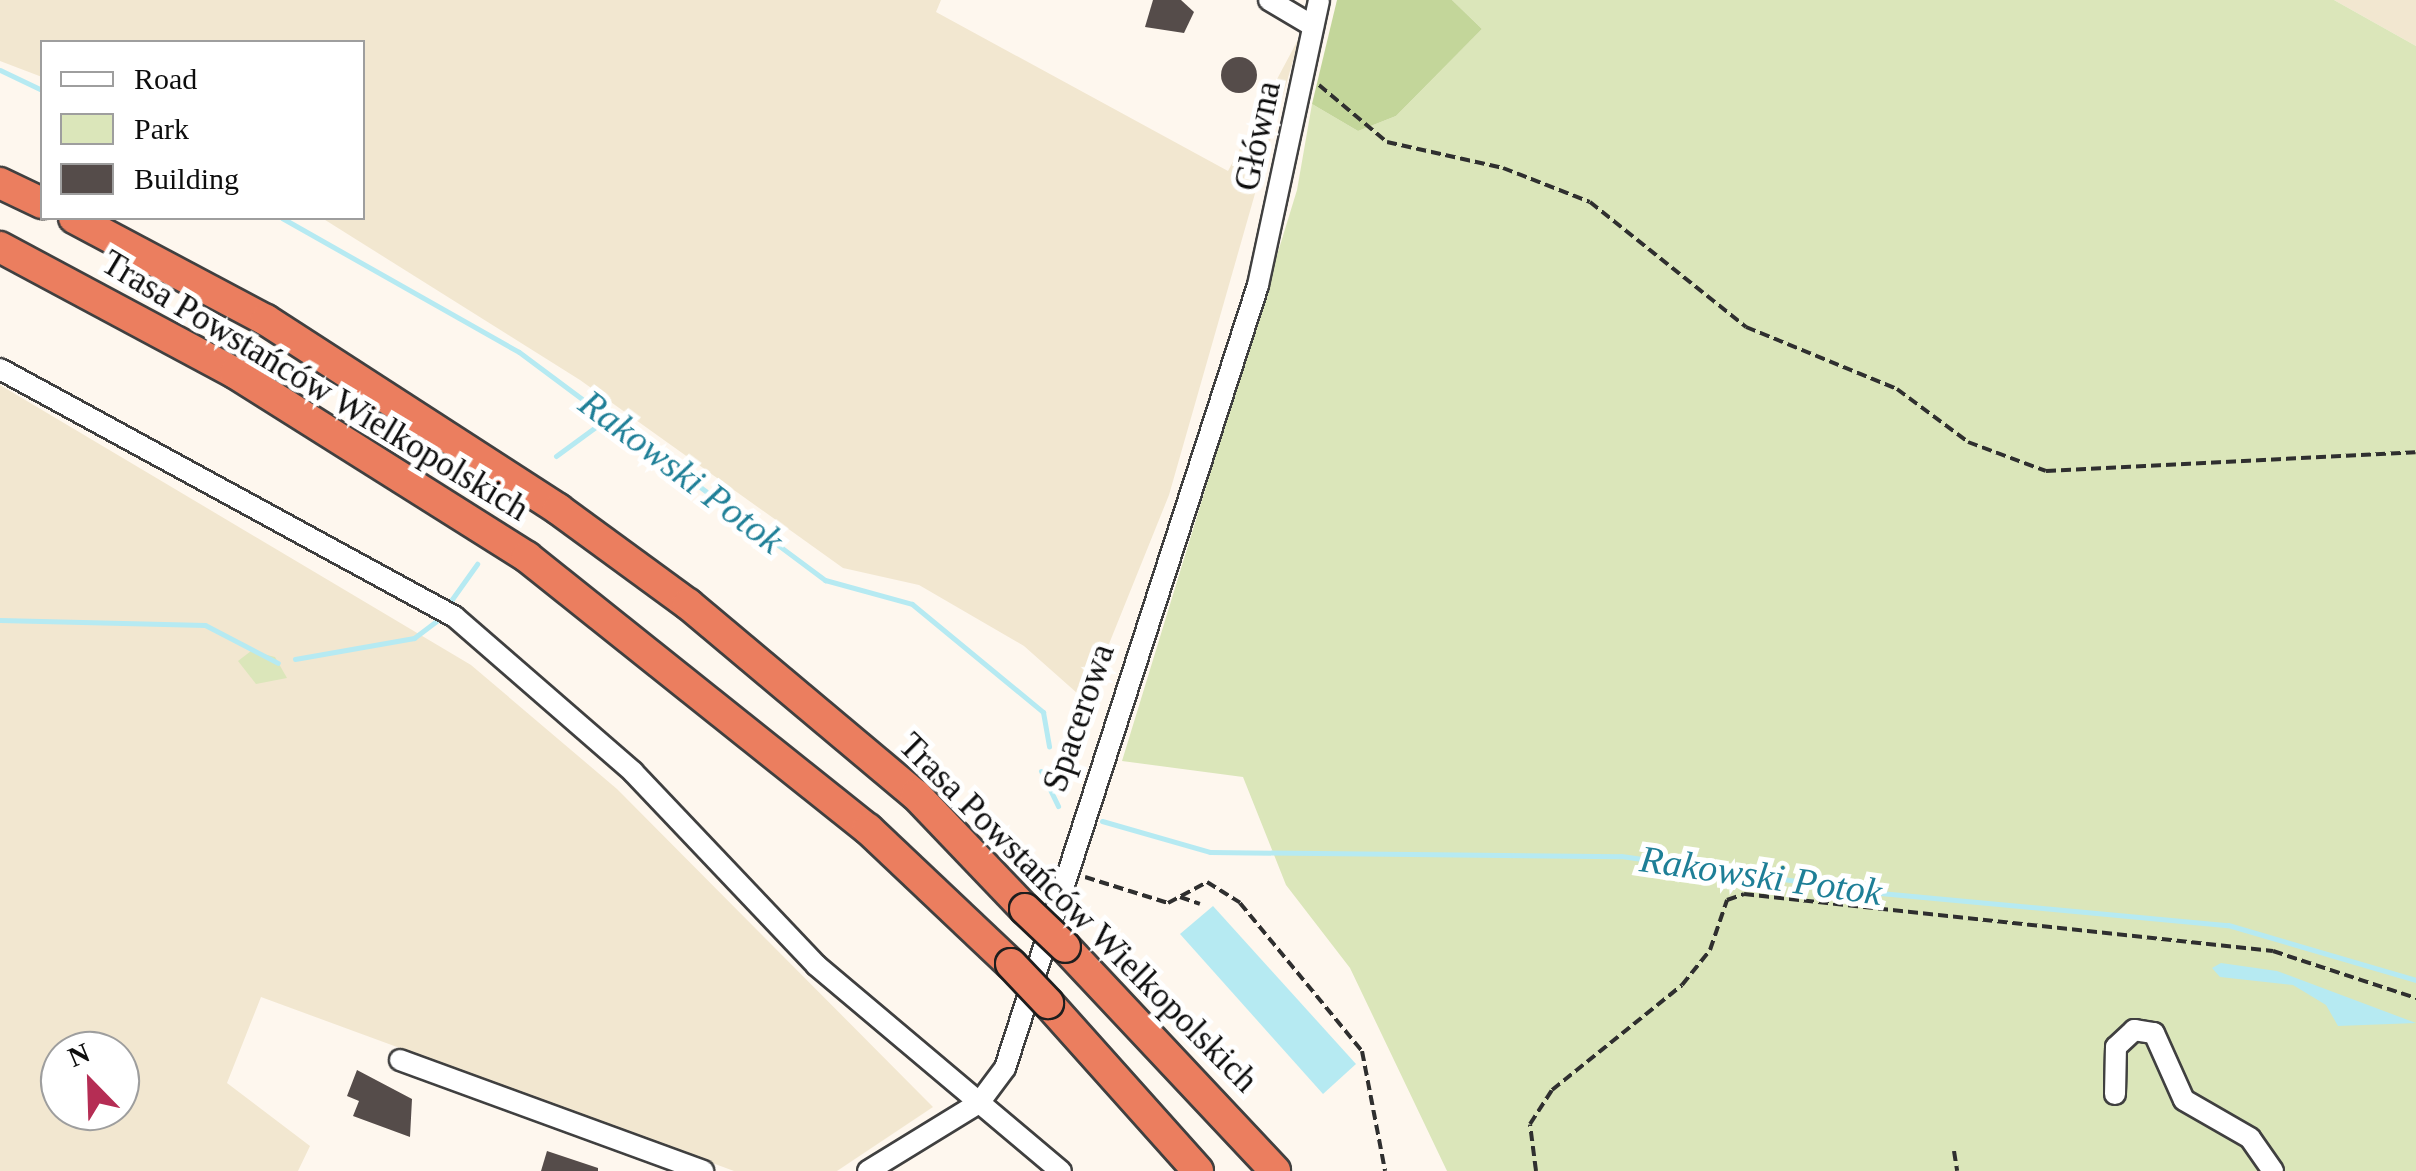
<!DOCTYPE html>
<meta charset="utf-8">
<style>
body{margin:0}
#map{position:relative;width:2416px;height:1171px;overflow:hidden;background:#fef7ee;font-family:Georgia,serif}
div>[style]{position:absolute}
.farmland>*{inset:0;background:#f2e7d0}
.green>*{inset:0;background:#dbe6ba}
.forest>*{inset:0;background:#c3d69a}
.water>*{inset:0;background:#b6eaf2}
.stream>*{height:5px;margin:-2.5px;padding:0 2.5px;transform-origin:2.5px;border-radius:2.5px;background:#b6eaf2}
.building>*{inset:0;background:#554c4a}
.round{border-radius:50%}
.path>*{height:4px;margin-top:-2px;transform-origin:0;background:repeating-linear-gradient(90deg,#2f2f2f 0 10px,transparent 0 15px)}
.roads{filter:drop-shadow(2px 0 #404040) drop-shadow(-2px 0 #404040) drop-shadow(0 2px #404040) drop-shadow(0 -2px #404040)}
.minor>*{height:20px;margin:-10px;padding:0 10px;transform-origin:10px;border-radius:10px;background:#fff}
.highway>*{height:30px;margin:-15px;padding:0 15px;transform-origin:15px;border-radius:15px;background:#eb7e5f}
.bridges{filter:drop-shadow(2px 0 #1e1e1e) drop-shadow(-2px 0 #1e1e1e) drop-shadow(0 2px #1e1e1e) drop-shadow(0 -2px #1e1e1e)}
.highway-bridge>*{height:30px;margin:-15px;padding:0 15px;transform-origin:15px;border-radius:15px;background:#eb7e5f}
span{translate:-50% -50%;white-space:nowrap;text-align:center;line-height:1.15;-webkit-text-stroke:10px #fff;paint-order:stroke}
.street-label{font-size:35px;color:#0d0d0d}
.water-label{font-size:38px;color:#1e7f97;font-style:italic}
.legend{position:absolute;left:40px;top:40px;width:325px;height:180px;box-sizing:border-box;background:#fff;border:2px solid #9e9e9e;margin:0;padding:12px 18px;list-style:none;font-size:30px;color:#0d0d0d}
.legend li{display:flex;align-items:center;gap:20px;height:50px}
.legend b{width:50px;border:2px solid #9e9e9e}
.north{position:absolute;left:40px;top:1031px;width:100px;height:100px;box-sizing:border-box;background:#fff;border:2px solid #9e9e9e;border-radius:50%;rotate:337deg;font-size:28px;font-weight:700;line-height:40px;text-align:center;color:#0d0d0d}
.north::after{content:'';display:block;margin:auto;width:35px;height:45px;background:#b52d54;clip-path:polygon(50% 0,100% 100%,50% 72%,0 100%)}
</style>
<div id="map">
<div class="farmland">
<i style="clip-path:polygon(0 0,941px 0,936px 12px,1228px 171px,1300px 36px,1169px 495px,1086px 701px,1024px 646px,919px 585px,843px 568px,580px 380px,322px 218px,362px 218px,362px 42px,42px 42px,42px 77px,0 61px)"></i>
<i style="clip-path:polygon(2334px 0,2416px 0,2416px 46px)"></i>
<i style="clip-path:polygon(evenodd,0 385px,471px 665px,617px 789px,933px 1107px,837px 1171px,734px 1171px,261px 997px,227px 1083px,310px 1146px,298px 1171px,0 1171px,0 385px,60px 1051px,120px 1051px,120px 1111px,60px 1111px,60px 1051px)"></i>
</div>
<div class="green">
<i style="clip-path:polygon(1452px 0,2334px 0,2416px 46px,2416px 1171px,1447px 1171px,1350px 968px,1286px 885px,1243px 777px,1122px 761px,1297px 190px,1312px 104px,1358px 131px,1396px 116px,1482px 29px)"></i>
<i style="clip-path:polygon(251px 651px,275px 657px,287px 678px,256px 684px,238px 661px)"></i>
</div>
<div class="forest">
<i style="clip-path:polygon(1337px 0,1452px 0,1482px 29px,1396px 116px,1358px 131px,1312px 104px)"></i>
</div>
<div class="water">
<i style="clip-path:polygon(1213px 906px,1356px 1064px,1323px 1094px,1180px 934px)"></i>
<i style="clip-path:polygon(2221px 963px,2277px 971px,2416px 1023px,2338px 1026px,2326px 1005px,2293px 985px,2220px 977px,2212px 968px)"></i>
</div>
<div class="stream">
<i style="left:0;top:70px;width:47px;rotate:25.5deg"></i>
<i style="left:282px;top:218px;width:272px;rotate:29.5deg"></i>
<i style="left:519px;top:352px;width:382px;rotate:36.7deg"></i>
<i style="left:825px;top:580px;width:90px;rotate:15.4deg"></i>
<i style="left:912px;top:604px;width:170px;rotate:39.5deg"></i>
<i style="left:1043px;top:712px;width:35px;rotate:80deg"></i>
<i style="left:556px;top:456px;width:66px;rotate:-36.3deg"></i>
<i style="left:450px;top:602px;width:47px;rotate:-54.6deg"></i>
<i style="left:0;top:620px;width:205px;rotate:1.4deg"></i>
<i style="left:205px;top:625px;width:82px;rotate:27.5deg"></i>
<i style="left:295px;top:659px;width:121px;rotate:-10deg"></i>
<i style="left:414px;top:638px;width:31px;rotate:-37deg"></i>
<i style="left:1041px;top:771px;width:39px;rotate:64deg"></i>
<i style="left:1102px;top:821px;width:112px;rotate:16deg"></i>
<i style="left:1210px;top:852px;width:411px;rotate:0.6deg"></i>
<i style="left:1621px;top:856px;width:262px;rotate:8.1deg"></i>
<i style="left:1880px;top:893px;width:349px;rotate:5.3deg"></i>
<i style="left:2228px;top:925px;width:196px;rotate:16.3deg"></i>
</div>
<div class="building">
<i style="clip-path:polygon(1153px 0,1181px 0,1194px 12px,1184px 33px,1145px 27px)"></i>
<i class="round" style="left:1221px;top:57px;width:36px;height:36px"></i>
<i style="clip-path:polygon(357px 1070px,412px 1099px,410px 1137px,353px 1116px,359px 1101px,347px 1096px)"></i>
<i style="clip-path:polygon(547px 1151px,598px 1168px,598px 1171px,541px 1171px)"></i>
</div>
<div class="path">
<i style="left:1319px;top:85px;width:89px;rotate:40deg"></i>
<i style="left:1387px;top:142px;width:119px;rotate:12.6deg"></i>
<i style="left:1503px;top:168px;width:93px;rotate:21.3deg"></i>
<i style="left:1590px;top:202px;width:200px;rotate:38.7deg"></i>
<i style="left:1746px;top:327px;width:163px;rotate:22.3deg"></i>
<i style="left:1897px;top:389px;width:89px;rotate:36.7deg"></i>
<i style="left:1968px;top:442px;width:83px;rotate:20.4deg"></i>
<i style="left:2046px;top:471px;width:370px;rotate:-2.9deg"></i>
<i style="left:1085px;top:877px;width:87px;rotate:17.4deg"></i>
<i style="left:1168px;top:903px;width:44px;rotate:-28.3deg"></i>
<i style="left:1207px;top:882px;width:39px;rotate:32deg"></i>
<i style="left:1240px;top:903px;width:192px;rotate:50.5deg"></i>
<i style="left:1362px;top:1051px;width:122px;rotate:79.1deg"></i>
<i style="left:1180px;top:897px;width:21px;rotate:19deg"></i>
<i style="left:1954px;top:1151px;width:20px;rotate:81deg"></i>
<i style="left:1536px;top:1171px;width:47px;rotate:-97.3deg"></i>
<i style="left:1530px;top:1124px;width:40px;rotate:-57.1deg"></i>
<i style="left:1552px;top:1090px;width:167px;rotate:-38.9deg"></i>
<i style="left:1682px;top:985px;width:45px;rotate:-51.3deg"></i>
<i style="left:1710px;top:950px;width:53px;rotate:-71.2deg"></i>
<i style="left:1727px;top:900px;width:18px;rotate:-19deg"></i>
<i style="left:1744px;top:894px;width:532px;rotate:6.15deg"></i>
<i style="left:2273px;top:951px;width:151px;rotate:18.2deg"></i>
</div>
<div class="roads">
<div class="minor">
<i style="left:1269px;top:0;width:51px;rotate:30.6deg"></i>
<i style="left:0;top:369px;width:518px;rotate:28.59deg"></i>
<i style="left:455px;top:617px;width:236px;rotate:41deg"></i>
<i style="left:633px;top:772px;width:266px;rotate:46.5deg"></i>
<i style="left:816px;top:965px;width:320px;rotate:40.1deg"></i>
<i style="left:400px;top:1060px;width:323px;rotate:20.1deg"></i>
<i style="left:2115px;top:1094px;width:47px;rotate:-88.8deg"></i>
<i style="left:2116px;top:1047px;width:25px;rotate:-43deg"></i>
<i style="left:2134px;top:1030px;width:20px;rotate:9deg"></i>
<i style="left:2154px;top:1033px;width:73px;rotate:65.9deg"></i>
<i style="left:2184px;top:1100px;width:76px;rotate:29.9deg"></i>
<i style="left:2250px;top:1138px;width:40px;rotate:55.1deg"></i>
<i style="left:868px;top:1171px;width:130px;rotate:-31.5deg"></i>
<i style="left:979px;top:1103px;width:44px;rotate:-53.4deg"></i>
<i style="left:1005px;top:1068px;width:823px;rotate:-72.09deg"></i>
<i style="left:1258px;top:285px;width:291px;rotate:-77.9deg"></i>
</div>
<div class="highway">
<i style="left:0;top:183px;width:47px;rotate:25.5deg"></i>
<i style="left:74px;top:218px;width:217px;rotate:28deg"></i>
<i style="left:266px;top:320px;width:348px;rotate:32.9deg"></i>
<i style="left:558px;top:509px;width:161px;rotate:36.2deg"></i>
<i style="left:688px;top:604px;width:297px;rotate:40deg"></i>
<i style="left:916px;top:795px;width:158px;rotate:46.3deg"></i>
<i style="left:0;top:247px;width:267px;rotate:28.2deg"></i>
<i style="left:235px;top:373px;width:345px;rotate:32.2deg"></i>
<i style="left:527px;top:557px;width:436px;rotate:38.6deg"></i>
<i style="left:868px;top:829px;width:197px;rotate:43.4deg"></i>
<i style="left:1065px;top:947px;width:307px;rotate:46.8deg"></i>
<i style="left:1048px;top:1003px;width:225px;rotate:48.2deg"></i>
</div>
</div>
<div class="bridges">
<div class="highway-bridge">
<i style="left:1025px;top:909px;width:55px;rotate:43.5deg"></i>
<i style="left:1011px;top:964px;width:54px;rotate:46.5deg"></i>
</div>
</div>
<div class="street-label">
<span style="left:1258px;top:136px;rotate:-78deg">Główna</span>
<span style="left:315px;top:386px;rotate:31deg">Trasa Powstańców Wielkopolskich</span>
<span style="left:1079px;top:718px;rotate:-71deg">Spacerowa</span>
<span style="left:1078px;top:913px;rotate:45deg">Trasa Powstańców Wielkopolskich</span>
</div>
<div class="water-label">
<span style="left:681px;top:472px;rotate:37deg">Rakowski Potok</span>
<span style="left:1761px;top:876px;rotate:8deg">Rakowski Potok</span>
</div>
<ul class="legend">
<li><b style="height:12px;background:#fff"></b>Road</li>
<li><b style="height:28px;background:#dbe6ba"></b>Park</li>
<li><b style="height:28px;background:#554c4a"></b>Building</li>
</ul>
<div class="north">N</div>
</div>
